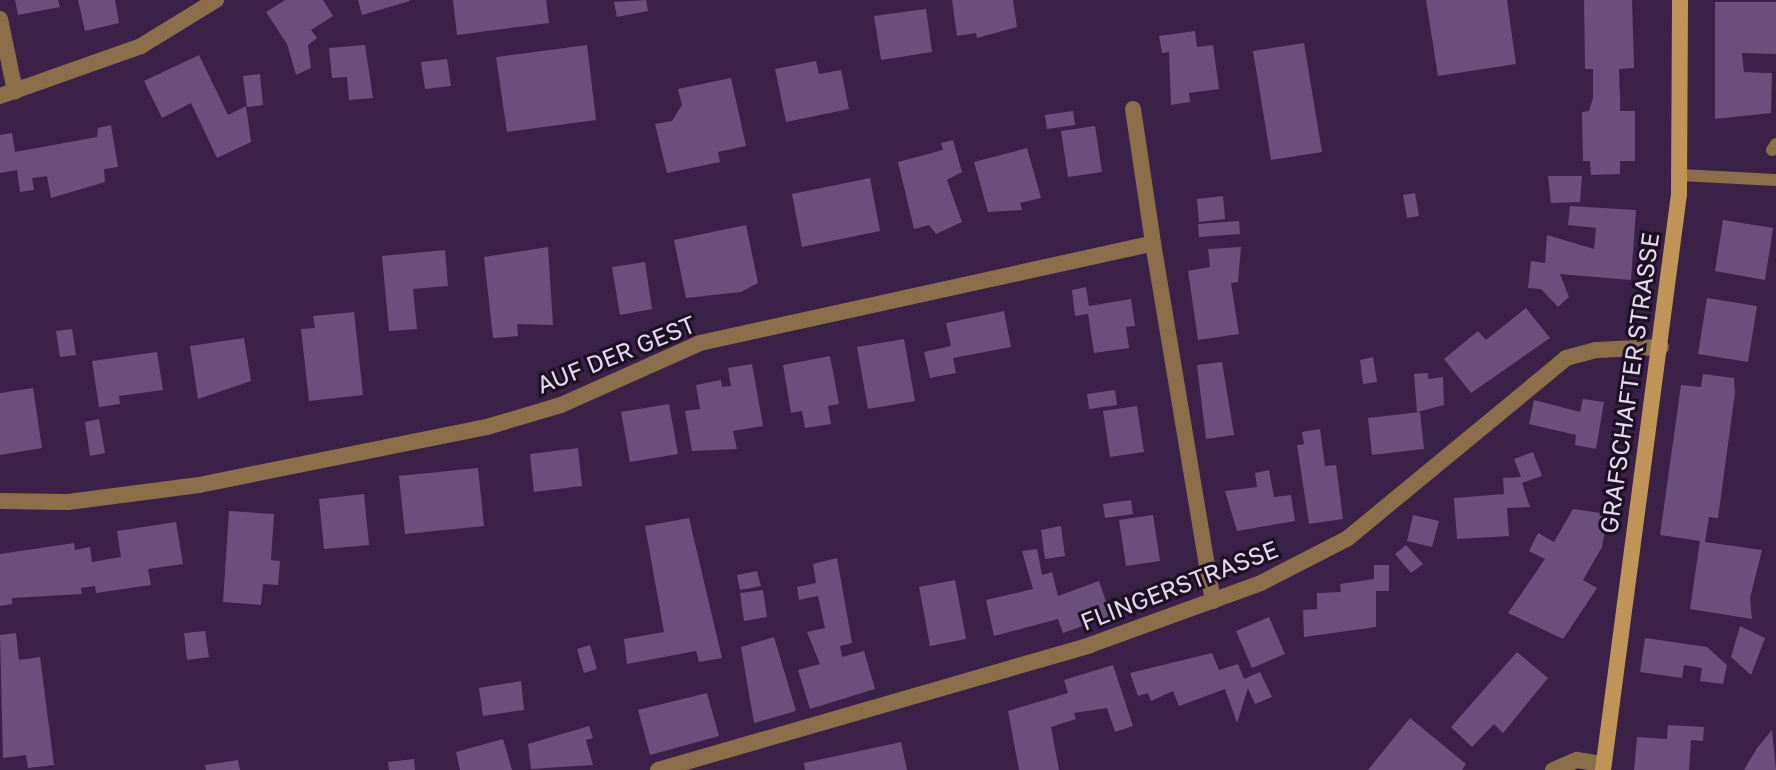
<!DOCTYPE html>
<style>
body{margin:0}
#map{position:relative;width:1776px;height:770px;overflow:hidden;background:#3b2048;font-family:"Golos Text",sans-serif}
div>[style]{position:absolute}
.building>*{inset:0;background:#6d4f7c}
.service>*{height:12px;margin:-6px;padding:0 6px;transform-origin:6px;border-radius:6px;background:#8b6f4a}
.minor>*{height:16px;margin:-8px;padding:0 8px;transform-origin:8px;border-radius:8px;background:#8b6f4a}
.tertiary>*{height:16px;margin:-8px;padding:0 8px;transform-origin:8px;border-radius:8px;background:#8b6f4a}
.secondary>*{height:16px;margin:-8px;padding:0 8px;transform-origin:8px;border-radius:8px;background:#c09457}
span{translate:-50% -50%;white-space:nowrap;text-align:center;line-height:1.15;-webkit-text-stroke:6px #1c1022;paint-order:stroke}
.street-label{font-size:24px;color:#e9d8f2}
</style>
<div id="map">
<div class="building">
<i style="clip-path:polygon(15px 0,58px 0,60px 7px,18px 15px)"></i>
<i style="clip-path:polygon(78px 0,115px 0,119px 23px,85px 31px)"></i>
<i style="clip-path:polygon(285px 0,323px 0,333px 16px,311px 30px,317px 38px,308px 45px,311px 68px,296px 75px,287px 44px,266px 12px)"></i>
<i style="clip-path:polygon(358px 0,409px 0,410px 1px,362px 15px)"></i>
<i style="clip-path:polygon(453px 0,546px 0,549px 23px,457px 35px)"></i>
<i style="clip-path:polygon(646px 0,648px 11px,617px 17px,614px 2px)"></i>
<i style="clip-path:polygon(952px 0,1013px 0,1017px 27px,977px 38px,976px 33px,957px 36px)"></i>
<i style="clip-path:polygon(1426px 0,1507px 0,1516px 64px,1438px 76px)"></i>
<i style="clip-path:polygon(1584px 0,1632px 0,1634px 68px,1619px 69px,1620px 98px,1620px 111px,1635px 111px,1635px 161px,1620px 161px,1620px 174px,1591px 175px,1590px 161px,1583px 161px,1582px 112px,1589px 111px,1593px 98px,1593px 69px,1585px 69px)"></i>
<i style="clip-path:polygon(1715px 2px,1776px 2px,1776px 54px,1742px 53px,1744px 72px,1772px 73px,1771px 113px,1715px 119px)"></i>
<i style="clip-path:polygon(926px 9px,932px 52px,881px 60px,874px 16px)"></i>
<i style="clip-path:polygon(1195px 31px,1197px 47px,1213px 45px,1219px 89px,1189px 93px,1190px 102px,1171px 105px,1169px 52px,1162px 53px,1159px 36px)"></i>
<i style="clip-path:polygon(1304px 43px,1322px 152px,1271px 160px,1253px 51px)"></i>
<i style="clip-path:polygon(365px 45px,373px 98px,349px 100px,347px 77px,332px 78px,329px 48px)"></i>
<i style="clip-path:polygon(587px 45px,596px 120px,507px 132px,496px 57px)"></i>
<i style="clip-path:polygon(199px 55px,228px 115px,246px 106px,251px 142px,217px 158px,191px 103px,162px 118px,144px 81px)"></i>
<i style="clip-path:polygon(447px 59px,451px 86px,425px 89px,421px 62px)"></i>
<i style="clip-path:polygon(816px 61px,819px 74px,841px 70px,849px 109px,786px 122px,775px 69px)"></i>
<i style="clip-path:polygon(260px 74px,263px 105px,247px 107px,243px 76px)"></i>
<i style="clip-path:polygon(731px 78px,746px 146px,718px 152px,720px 162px,667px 173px,655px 124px,672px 121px,682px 105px,678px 89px)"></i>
<i style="clip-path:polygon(1073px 111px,1075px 125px,1047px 129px,1045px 115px)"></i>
<i style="clip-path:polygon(111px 125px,118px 167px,104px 169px,105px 182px,51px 198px,47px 176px,32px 178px,34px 190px,20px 192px,17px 170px,0 173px,0 135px,12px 133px,15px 152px,97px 137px,98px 128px)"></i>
<i style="clip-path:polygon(1095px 126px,1102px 172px,1068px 177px,1061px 131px)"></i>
<i style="clip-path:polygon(953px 140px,962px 172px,947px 180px,962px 222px,936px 234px,929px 225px,914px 229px,898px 162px,943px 150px,941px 143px)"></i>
<i style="clip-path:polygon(1027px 148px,1041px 198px,1020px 203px,1022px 210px,988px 212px,974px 162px)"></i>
<i style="clip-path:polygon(1548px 176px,1582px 176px,1580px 202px,1551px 203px)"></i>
<i style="clip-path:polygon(870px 178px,880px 231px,802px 247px,792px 194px)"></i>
<i style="clip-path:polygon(1415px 193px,1419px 216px,1407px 218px,1403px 195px)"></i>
<i style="clip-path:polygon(1223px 196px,1225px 219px,1199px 222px,1197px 199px)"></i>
<i style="clip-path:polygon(1570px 206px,1636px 210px,1631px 280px,1560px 274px,1569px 297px,1558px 307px,1541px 289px,1528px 288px,1531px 261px,1545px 263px,1547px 235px,1594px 249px,1596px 228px,1568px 225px)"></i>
<i style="clip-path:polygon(1723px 220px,1773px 228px,1765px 280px,1715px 271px)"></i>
<i style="clip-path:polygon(1239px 221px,1240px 234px,1199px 237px,1198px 224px)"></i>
<i style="clip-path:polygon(746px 225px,758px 283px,741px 292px,686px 298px,674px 240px)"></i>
<i style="clip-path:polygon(548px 247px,553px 325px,517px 324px,518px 336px,493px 338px,484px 257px)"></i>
<i style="clip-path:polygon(1241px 247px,1238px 282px,1231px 283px,1239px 334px,1198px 340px,1188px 271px,1210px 267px,1208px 249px)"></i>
<i style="clip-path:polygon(445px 250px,448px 286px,413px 289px,417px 329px,389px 331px,382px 256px)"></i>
<i style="clip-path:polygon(645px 262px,652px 309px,620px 315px,612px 267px)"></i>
<i style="clip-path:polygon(1086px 287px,1089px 306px,1131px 299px,1135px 326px,1126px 327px,1129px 348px,1094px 353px,1088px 314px,1075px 316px,1072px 290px)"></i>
<i style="clip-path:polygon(1707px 298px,1757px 306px,1748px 362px,1698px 354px)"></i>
<i style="clip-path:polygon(1526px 308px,1550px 338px,1471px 393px,1444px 359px,1478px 331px,1486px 340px)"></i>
<i style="clip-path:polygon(1004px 311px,1011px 347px,953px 358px,956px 373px,930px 378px,924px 352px,951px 346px,946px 323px)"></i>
<i style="clip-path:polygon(354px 312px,363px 395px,309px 401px,301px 329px,315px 328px,313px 316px)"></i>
<i style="clip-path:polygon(72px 329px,76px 355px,60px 357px,56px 331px)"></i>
<i style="clip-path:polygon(244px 338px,251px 381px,198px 399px,190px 346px)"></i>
<i style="clip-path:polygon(904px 339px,915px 401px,868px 409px,857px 347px)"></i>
<i style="clip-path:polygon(157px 352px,163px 390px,119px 396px,120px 404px,99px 407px,92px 361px)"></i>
<i style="clip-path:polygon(830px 356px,839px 404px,828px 406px,831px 424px,805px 428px,802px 411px,791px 413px,783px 365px)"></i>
<i style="clip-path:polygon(1373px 357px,1377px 382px,1363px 384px,1360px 360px)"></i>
<i style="clip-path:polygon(1222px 362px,1234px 435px,1206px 439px,1197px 365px)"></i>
<i style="clip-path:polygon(752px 364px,763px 426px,733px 431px,737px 449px,692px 451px,685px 411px,700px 409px,696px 385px,721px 380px,722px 387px,731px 386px,728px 368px)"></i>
<i style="clip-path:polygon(1428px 373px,1428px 379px,1443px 377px,1444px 405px,1417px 412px,1414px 374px)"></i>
<i style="clip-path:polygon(1703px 374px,1734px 378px,1735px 393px,1718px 518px,1709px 517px,1705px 542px,1762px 550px,1750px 598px,1752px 619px,1690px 609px,1700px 541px,1660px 535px,1681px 385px,1701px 387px)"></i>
<i style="clip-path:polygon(33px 388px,42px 448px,0 455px,0 393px)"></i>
<i style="clip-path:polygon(1115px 390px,1117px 405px,1089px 409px,1087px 394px)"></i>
<i style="clip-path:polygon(1583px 399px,1604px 402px,1596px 449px,1575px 445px,1576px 435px,1529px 424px,1534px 400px,1580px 412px)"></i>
<i style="clip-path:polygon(669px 404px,678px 454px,630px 462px,621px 412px)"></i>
<i style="clip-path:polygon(1137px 406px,1144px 452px,1110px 457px,1103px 411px)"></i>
<i style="clip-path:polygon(1420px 412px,1424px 449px,1372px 455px,1368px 418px)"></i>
<i style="clip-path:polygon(99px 419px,105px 453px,90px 456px,85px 422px)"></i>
<i style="clip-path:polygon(1320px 429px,1325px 466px,1336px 465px,1343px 519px,1309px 524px,1297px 445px,1304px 444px,1302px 432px)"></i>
<i style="clip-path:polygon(578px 448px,582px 486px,534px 492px,530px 454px)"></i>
<i style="clip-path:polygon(1533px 452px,1542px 476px,1522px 483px,1530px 507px,1507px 508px,1509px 536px,1457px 539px,1454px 498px,1504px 494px,1503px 478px,1521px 477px,1514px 459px)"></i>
<i style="clip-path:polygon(478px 468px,484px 526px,405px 534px,399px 476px)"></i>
<i style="clip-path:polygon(1269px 470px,1274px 497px,1291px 495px,1295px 521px,1237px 531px,1225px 491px,1257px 487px,1255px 473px)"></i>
<i style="clip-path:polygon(364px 494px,369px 545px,324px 549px,319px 499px)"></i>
<i style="clip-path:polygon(1131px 500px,1133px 514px,1105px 518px,1103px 504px)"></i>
<i style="clip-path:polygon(1573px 509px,1608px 514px,1602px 547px,1583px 580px,1597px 588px,1563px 639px,1508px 613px,1545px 559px,1529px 551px,1538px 533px,1554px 542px)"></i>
<i style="clip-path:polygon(229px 511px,274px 514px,271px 560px,280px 561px,278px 585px,263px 584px,261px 605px,223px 602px)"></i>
<i style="clip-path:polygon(1153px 515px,1160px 561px,1126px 566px,1119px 520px)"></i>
<i style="clip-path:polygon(1413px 515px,1439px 521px,1432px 547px,1407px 541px)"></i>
<i style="clip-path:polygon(689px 518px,722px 658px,699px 662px,696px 651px,627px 664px,624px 639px,664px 632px,645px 526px)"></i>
<i style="clip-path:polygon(176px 522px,183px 564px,148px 569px,151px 585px,96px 593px,95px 586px,81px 588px,82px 594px,12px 598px,12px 604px,0 606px,0 554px,74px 543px,75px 550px,90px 547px,92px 562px,121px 557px,117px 531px)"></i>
<i style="clip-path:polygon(1061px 526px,1065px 556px,1045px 559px,1041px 530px)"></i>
<i style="clip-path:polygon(1406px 545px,1423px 564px,1411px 573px,1395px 554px)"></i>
<i style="clip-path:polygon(1037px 549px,1042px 575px,1052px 572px,1058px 596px,1099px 581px,1111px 616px,1063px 633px,1058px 619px,994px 636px,986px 600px,1033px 589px,1022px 551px)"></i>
<i style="clip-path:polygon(837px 558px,852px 643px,840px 646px,842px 657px,864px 651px,875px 689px,810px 709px,798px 670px,820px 664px,807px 632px,825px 628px,818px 596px,799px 600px,797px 587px,816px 583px,813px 564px)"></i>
<i style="clip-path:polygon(1374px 565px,1389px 565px,1389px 591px,1376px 591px,1376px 627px,1304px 637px,1303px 610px,1317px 609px,1317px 593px,1341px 592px,1340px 584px,1374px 579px)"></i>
<i style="clip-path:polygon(757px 571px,761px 586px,740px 590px,737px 575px)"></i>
<i style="clip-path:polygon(955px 580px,966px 639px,930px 646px,919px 587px)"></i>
<i style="clip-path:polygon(763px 590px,767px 617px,744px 621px,740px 593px)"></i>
<i style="clip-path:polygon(1269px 617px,1285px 654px,1252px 668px,1236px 631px)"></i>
<i style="clip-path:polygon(1740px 626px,1765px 638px,1751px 675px,1731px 657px)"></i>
<i style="clip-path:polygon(205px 631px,209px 657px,187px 660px,184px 633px)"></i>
<i style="clip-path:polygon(16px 633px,19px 660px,40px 657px,54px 765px,28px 768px,26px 755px,3px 758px,0 635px)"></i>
<i style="clip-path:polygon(774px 637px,796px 711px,754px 723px,741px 647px)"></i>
<i style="clip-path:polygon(1645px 638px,1707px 647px,1727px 665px,1723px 684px,1700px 681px,1702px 668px,1684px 665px,1682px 678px,1640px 672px)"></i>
<i style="clip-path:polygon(590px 645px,597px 669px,584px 673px,577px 649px)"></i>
<i style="clip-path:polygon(1517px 652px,1548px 678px,1503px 733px,1494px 724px,1472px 747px,1451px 727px)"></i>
<i style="clip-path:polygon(1212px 653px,1219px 670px,1238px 664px,1244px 679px,1260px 672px,1272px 697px,1255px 704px,1248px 688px,1237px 723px,1225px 689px,1179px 706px,1173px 691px,1151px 701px,1148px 693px,1138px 696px,1130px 673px)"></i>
<i style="clip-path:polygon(1113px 665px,1133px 726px,1115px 732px,1107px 708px,1074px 713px,1076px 719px,1051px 727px,1059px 770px,1019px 770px,1008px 711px,1068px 693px,1064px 680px)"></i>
<i style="clip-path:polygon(521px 681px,524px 710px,483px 716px,479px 688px)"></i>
<i style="clip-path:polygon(707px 693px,719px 736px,650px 755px,638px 710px)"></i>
<i style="clip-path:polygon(1410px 718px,1466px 764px,1462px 770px,1368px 770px)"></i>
<i style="clip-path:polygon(1668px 725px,1704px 727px,1703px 741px,1691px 740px,1689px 770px,1634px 770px,1637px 737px,1667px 739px)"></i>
<i style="clip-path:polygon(589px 726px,593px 738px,586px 740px,593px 765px,531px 769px,528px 744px)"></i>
<i style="clip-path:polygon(1772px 730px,1776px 770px,1744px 770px,1757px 748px)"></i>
<i style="clip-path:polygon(503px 739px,512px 770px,460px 770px,456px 752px)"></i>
<i style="clip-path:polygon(901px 742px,907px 770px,805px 770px,804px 763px)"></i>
<i style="clip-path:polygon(414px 759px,415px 770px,389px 770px,388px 762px)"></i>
<i style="clip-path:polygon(238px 760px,240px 770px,206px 770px,205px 765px)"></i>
</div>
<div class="service">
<i style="left:1772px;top:150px;width:7px;rotate:-56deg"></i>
<i style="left:1680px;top:175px;width:96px;rotate:3deg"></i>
</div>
<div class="minor">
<i style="left:0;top:19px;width:74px;rotate:78.2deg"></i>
<i style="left:1133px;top:109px;width:135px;rotate:81.5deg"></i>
<i style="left:0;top:501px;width:68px;rotate:0.8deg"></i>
<i style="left:68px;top:502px;width:132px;rotate:-7.4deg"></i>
<i style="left:199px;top:485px;width:294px;rotate:-11.4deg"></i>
<i style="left:487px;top:427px;width:77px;rotate:-16.6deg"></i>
<i style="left:561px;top:405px;width:152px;rotate:-24deg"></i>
<i style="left:700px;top:343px;width:464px;rotate:-12.4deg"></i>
<i style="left:1153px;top:243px;width:363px;rotate:80.5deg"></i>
<i style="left:658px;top:770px;width:450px;rotate:-16.1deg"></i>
<i style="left:1090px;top:645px;width:182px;rotate:-19.9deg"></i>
<i style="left:1261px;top:583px;width:98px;rotate:-27.3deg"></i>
<i style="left:1348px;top:538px;width:283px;rotate:-39.5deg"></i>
<i style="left:1566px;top:358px;width:31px;rotate:-15deg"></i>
<i style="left:1596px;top:350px;width:65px;rotate:-2.6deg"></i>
<i style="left:1553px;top:770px;width:26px;rotate:-23deg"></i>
<i style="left:1577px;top:760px;width:26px;rotate:9deg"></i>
</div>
<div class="tertiary">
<i style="left:0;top:96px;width:150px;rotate:-19.5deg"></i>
<i style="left:141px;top:46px;width:88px;rotate:-31.5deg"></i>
</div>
<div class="secondary">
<i style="left:1603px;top:770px;width:581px;rotate:-82.48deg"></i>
<i style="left:1679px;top:194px;width:194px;rotate:-89.7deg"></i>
</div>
<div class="street-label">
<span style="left:616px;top:354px;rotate:-22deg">AUF DER GEST</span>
<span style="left:1629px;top:383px;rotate:-82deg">GRAFSCHAFTER STRASSE</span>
<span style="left:1179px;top:585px;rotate:-21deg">FLINGERSTRASSE</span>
</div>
</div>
